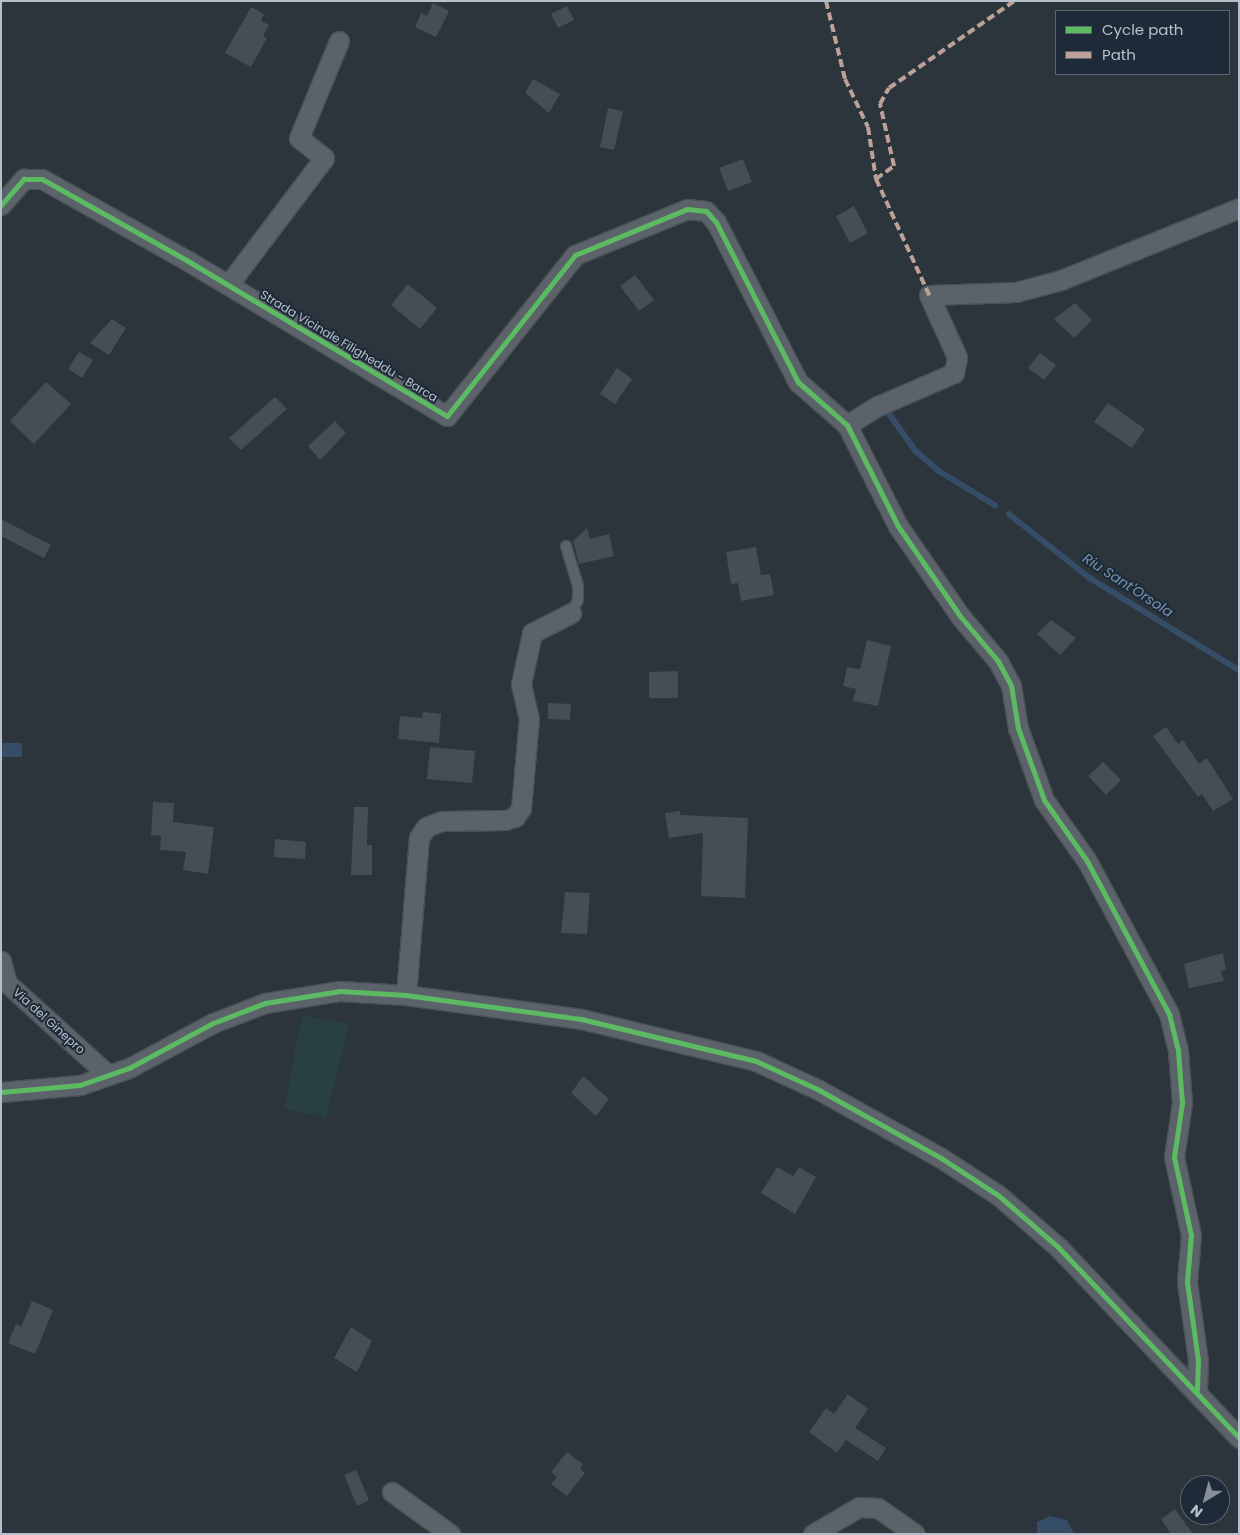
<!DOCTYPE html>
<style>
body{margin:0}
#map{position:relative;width:1240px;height:1535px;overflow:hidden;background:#2c343c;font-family:Poppins,sans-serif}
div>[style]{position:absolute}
.green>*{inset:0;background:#284043}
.water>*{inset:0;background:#364d67}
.stream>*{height:5.5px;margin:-2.75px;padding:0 2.75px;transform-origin:2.75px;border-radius:2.75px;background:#364d67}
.building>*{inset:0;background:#464d54}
.roads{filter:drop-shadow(1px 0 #4a5056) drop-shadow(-1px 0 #4a5056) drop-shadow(0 1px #4a5056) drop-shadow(0 -1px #4a5056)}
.lane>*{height:10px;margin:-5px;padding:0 5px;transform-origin:5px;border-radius:5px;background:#5c6269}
.street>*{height:19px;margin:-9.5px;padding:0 9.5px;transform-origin:9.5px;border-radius:9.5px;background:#5c6269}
.quiet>*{height:4px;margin-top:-2px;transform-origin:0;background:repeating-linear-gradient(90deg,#bda197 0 8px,transparent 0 12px)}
.cycleway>*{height:5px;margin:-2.5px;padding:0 2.5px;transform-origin:2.5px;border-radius:2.5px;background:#5cba63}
span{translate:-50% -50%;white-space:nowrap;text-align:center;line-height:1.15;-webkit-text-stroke:4px #1e2a37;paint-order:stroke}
.street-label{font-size:12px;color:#b6c0cc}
.water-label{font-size:14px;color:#7493b1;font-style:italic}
.frame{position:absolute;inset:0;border:2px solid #b6c0cc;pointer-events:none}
.legend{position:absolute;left:1055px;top:10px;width:175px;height:65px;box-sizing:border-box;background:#1e2a37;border:1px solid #5b6673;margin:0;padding:6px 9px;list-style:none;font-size:15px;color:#b6c0cc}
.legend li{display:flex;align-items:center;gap:10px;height:25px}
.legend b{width:25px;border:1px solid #5b6673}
.north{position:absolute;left:1180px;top:1475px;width:50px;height:50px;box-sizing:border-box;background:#1e2a37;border:1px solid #5b6673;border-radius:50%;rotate:217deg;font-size:14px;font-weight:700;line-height:20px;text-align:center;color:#b6c0cc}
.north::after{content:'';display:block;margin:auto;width:18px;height:22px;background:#868f9a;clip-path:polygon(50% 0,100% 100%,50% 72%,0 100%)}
</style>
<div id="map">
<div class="green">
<i style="clip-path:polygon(302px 1015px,350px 1024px,326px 1117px,284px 1109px)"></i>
</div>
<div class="water">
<i style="clip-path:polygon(1px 743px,22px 743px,22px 757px,1px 757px)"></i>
<i style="clip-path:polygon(1050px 1516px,1067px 1520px,1074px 1534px,1037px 1533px,1037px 1522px)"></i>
</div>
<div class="stream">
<i style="left:886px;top:409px;width:52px;rotate:54.5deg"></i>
<i style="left:916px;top:451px;width:30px;rotate:41deg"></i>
<i style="left:939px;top:471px;width:66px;rotate:31.3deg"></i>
<i style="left:1009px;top:514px;width:103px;rotate:38.3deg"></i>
<i style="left:1090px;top:578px;width:175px;rotate:31.7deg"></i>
</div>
<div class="building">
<i style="clip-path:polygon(433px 3px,449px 11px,436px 37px,415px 27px,421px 13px,427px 16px)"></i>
<i style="clip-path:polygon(567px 6px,574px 20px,558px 28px,551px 14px)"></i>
<i style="clip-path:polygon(251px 7px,264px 14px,261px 21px,269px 25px,263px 36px,267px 38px,251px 67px,225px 53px)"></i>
<i style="clip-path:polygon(533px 79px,560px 94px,549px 113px,525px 93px)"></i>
<i style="clip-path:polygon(608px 108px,623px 111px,614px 150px,600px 147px)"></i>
<i style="clip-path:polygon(743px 159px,752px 182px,728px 191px,719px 168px)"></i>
<i style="clip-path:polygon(854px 206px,868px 233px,850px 243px,836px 216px)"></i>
<i style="clip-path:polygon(635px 275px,654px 300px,639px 311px,620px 286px)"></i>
<i style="clip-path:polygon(408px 284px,437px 308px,420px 329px,391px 305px)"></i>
<i style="clip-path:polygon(1075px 303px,1092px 320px,1074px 338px,1054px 319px)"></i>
<i style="clip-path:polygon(112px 319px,126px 328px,109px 355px,90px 343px)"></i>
<i style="clip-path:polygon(79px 352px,93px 360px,82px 378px,68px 369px)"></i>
<i style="clip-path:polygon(1040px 353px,1056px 365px,1044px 380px,1028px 368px)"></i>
<i style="clip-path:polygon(617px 368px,632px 379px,615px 404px,600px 394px)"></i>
<i style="clip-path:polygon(46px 382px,71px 404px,34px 444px,10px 421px)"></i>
<i style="clip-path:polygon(275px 397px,287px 409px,241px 450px,229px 438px)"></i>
<i style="clip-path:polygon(1108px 403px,1145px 429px,1132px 448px,1094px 422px)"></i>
<i style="clip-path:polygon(335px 421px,346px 433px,320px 460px,308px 446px)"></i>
<i style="clip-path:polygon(1px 519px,51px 545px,44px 558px,1px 536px)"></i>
<i style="clip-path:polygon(587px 528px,590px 539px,609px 534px,614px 556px,579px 564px,573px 541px)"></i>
<i style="clip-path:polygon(756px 547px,761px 575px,770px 574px,774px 595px,741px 601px,738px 583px,731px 584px,726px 552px)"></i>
<i style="clip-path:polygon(1051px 620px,1076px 638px,1060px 655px,1037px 634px)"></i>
<i style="clip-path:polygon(867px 640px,891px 646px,878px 706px,853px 701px,856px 689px,843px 686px,847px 667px,860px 669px)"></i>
<i style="clip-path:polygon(678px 671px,678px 698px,649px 698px,649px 672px)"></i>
<i style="clip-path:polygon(548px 703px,571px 704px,570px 720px,548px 719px)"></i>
<i style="clip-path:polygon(423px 712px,441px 714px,439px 743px,398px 739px,400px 716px,422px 718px)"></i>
<i style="clip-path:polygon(1166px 727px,1178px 744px,1183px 740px,1199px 764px,1207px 758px,1233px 799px,1213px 811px,1202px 794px,1198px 797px,1153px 736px)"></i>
<i style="clip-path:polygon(430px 747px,475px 751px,472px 783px,427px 779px)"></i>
<i style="clip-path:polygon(1103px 762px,1121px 780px,1106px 795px,1088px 776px)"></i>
<i style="clip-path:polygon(153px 802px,174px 803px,173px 822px,214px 827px,208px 874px,183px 870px,186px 852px,160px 850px,161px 836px,151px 835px)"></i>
<i style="clip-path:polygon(354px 807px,368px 807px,367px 845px,372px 845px,372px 875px,351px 875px)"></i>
<i style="clip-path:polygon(680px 811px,680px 815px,748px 818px,745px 898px,701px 896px,703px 833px,669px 838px,665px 813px)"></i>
<i style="clip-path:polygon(275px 839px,306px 842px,305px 859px,274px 857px)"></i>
<i style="clip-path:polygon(565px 892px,590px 893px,587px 934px,561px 933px)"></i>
<i style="clip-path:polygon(1223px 953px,1226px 970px,1221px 971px,1224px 981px,1189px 988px,1184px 964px)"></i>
<i style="clip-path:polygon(583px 1076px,609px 1099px,596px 1116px,571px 1093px)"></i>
<i style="clip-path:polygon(777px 1167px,793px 1176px,799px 1167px,816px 1177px,795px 1214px,761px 1193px)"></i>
<i style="clip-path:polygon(32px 1301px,53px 1310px,35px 1354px,8px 1343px,16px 1324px,21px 1327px)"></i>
<i style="clip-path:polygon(351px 1327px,372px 1341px,357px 1372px,334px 1358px)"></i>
<i style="clip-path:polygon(848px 1394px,868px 1409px,855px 1428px,886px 1448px,878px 1461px,846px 1440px,837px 1453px,809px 1432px,826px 1408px,834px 1414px)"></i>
<i style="clip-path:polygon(567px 1452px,583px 1464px,580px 1469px,585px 1473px,567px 1496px,551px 1484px,557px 1477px,551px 1472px)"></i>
<i style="clip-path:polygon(356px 1470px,369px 1500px,357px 1506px,344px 1475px)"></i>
<i style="clip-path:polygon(1175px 1509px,1193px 1534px,1171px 1534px,1161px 1519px)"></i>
</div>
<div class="roads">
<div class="lane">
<i style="left:566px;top:546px;width:42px;rotate:73.3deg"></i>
<i style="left:578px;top:586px;width:14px;rotate:90deg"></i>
<i style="left:578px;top:600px;width:15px;rotate:118deg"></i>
</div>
<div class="street">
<i style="left:1px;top:205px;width:35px;rotate:-49deg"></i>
<i style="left:24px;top:179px;width:18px"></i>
<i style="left:42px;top:179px;width:167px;rotate:29.3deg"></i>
<i style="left:188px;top:261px;width:302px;rotate:30.9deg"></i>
<i style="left:447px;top:416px;width:206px;rotate:-51.5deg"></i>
<i style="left:575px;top:255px;width:121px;rotate:-22.3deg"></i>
<i style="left:687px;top:209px;width:19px;rotate:6deg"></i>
<i style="left:706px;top:211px;width:15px;rotate:48deg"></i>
<i style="left:716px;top:222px;width:180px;rotate:62.9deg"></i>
<i style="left:798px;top:382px;width:65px;rotate:41.3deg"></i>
<i style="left:847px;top:425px;width:113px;rotate:63.2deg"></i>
<i style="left:898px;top:526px;width:109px;rotate:55.4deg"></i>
<i style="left:960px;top:616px;width:59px;rotate:49.8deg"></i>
<i style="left:998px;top:661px;width:27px;rotate:62deg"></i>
<i style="left:1011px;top:685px;width:44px;rotate:80.8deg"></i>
<i style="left:1018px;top:728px;width:77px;rotate:70.1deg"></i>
<i style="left:1044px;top:800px;width:75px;rotate:54.8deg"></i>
<i style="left:1087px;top:861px;width:174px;rotate:61.8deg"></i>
<i style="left:1169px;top:1014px;width:38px;rotate:76deg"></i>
<i style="left:1178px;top:1051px;width:52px;rotate:85.6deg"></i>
<i style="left:1182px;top:1103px;width:55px;rotate:98.4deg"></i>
<i style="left:1174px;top:1157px;width:80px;rotate:77.7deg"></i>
<i style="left:1191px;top:1235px;width:47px;rotate:94.9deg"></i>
<i style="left:1187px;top:1282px;width:79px;rotate:82deg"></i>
<i style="left:1198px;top:1360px;width:30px;rotate:92deg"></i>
<i style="left:228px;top:285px;width:159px;rotate:-52.9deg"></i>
<i style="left:324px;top:158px;width:32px;rotate:-141deg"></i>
<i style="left:299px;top:138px;width:105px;rotate:-67.6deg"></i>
<i style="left:847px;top:425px;width:36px;rotate:-32deg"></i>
<i style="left:878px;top:406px;width:83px;rotate:-23.5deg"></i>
<i style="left:954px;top:373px;width:16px;rotate:-79deg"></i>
<i style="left:957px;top:357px;width:68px;rotate:-114.3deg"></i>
<i style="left:929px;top:295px;width:87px;rotate:-2deg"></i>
<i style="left:1016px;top:292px;width:47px;rotate:-14.9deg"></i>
<i style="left:1061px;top:280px;width:192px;rotate:-22deg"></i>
<i style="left:1px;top:961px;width:23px;rotate:75deg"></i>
<i style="left:7px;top:983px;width:135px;rotate:42.3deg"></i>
<i style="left:406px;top:995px;width:158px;rotate:-85.3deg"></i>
<i style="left:419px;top:838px;width:13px;rotate:-58deg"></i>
<i style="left:426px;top:827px;width:17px;rotate:-21deg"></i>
<i style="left:442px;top:821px;width:63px;rotate:-0.9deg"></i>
<i style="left:505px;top:820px;width:10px;rotate:-17deg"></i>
<i style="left:515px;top:817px;width:11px;rotate:-56deg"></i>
<i style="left:521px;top:808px;width:89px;rotate:-84.9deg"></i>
<i style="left:529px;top:719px;width:36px;rotate:-103deg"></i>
<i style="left:521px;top:684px;width:52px;rotate:-77.8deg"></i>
<i style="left:532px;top:633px;width:44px;rotate:-27.1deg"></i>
<i style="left:1px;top:1092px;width:79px;rotate:-5.1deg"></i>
<i style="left:80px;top:1085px;width:52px;rotate:-19.1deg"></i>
<i style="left:129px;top:1068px;width:95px;rotate:-28.2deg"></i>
<i style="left:213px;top:1023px;width:56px;rotate:-21deg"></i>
<i style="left:265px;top:1003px;width:76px;rotate:-9.1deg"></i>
<i style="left:340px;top:991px;width:66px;rotate:3.5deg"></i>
<i style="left:406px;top:995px;width:177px;rotate:7.8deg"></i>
<i style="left:581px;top:1019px;width:180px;rotate:13.5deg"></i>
<i style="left:756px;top:1061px;width:69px;rotate:24.7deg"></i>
<i style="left:819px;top:1090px;width:140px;rotate:29.1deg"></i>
<i style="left:941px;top:1158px;width:68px;rotate:33deg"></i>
<i style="left:998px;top:1195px;width:79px;rotate:40.9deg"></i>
<i style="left:1058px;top:1247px;width:263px;rotate:46.5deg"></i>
<i style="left:392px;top:1492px;width:72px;rotate:35.9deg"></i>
<i style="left:813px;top:1534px;width:53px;rotate:-30.4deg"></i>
<i style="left:859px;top:1507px;width:19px;rotate:3deg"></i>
<i style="left:878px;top:1508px;width:45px;rotate:35.1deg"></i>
</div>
</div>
<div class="quiet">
<i style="left:826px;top:1px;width:80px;rotate:76.3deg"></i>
<i style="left:845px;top:79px;width:53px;rotate:64.4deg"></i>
<i style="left:868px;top:127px;width:53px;rotate:81.3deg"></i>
<i style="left:876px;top:179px;width:128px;rotate:65.4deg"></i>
<i style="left:876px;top:179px;width:22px;rotate:-36deg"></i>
<i style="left:894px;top:166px;width:64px;rotate:-102.7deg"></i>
<i style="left:880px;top:104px;width:18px;rotate:-61deg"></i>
<i style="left:889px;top:88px;width:152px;rotate:-34.8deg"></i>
</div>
<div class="cycleway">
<i style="left:1px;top:205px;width:35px;rotate:-49deg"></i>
<i style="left:24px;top:179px;width:18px"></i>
<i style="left:42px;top:179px;width:167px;rotate:29.3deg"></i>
<i style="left:188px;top:261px;width:302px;rotate:30.9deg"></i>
<i style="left:447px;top:416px;width:206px;rotate:-51.5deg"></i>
<i style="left:575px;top:255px;width:121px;rotate:-22.3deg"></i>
<i style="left:687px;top:209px;width:19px;rotate:6deg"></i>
<i style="left:706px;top:211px;width:15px;rotate:48deg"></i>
<i style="left:716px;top:222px;width:180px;rotate:62.9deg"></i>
<i style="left:798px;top:382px;width:65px;rotate:41.3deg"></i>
<i style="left:847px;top:425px;width:113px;rotate:63.2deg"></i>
<i style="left:898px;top:526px;width:109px;rotate:55.4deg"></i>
<i style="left:960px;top:616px;width:59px;rotate:49.8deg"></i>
<i style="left:998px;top:661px;width:27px;rotate:62deg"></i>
<i style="left:1011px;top:685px;width:44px;rotate:80.8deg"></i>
<i style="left:1018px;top:728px;width:77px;rotate:70.1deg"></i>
<i style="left:1044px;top:800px;width:75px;rotate:54.8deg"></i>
<i style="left:1087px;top:861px;width:174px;rotate:61.8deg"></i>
<i style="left:1169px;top:1014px;width:38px;rotate:76deg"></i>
<i style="left:1178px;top:1051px;width:52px;rotate:85.6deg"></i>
<i style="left:1182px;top:1103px;width:55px;rotate:98.4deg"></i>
<i style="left:1174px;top:1157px;width:80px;rotate:77.7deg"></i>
<i style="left:1191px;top:1235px;width:47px;rotate:94.9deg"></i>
<i style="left:1187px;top:1282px;width:79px;rotate:82deg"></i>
<i style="left:1198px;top:1360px;width:30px;rotate:92deg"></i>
<i style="left:1px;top:1092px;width:79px;rotate:-5.1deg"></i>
<i style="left:80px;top:1085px;width:52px;rotate:-19.1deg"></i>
<i style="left:129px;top:1068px;width:95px;rotate:-28.2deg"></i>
<i style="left:213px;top:1023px;width:56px;rotate:-21deg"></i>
<i style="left:265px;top:1003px;width:76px;rotate:-9.1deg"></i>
<i style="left:340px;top:991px;width:66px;rotate:3.5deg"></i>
<i style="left:406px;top:995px;width:177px;rotate:7.8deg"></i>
<i style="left:581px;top:1019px;width:180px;rotate:13.5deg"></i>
<i style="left:756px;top:1061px;width:69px;rotate:24.7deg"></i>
<i style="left:819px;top:1090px;width:140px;rotate:29.1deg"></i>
<i style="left:941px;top:1158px;width:68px;rotate:33deg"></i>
<i style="left:998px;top:1195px;width:79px;rotate:40.9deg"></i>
<i style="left:1058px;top:1247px;width:263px;rotate:46.5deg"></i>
</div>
<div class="street-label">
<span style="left:349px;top:346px;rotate:31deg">Strada Vicinale Filigheddu - Barca</span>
<span style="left:49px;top:1021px;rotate:42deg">Via del Ginepro</span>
</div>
<div class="water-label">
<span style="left:1128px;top:585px;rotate:33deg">Riu Sant'Orsola</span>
</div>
<div class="frame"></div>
<ul class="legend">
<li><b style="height:6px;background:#5cba63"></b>Cycle path</li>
<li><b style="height:6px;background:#bda197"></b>Path</li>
</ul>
<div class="north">N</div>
</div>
